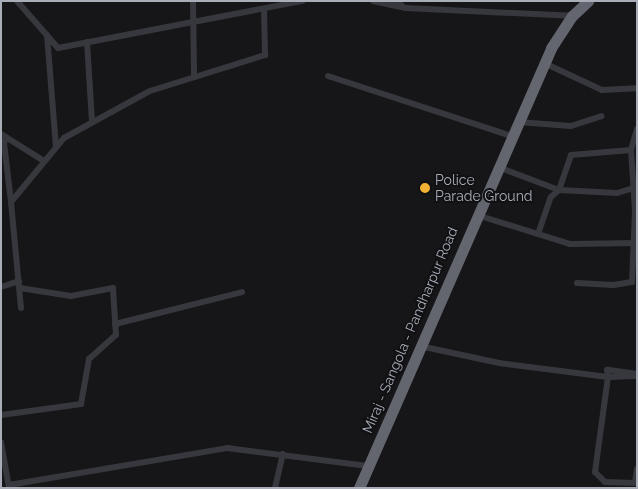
<!DOCTYPE html>
<style>
body{margin:0}
#map{position:relative;width:638px;height:489px;overflow:hidden;background:#161618;font-family:Raleway,sans-serif}
div>[style]{position:absolute}
.street>*{height:6px;margin:-3px;padding:0 3px;transform-origin:3px;border-radius:3px;background:#37383d}
.highway>*{height:11px;margin:-5.5px;padding:0 5.5px;transform-origin:5.5px;border-radius:5.5px;background:#63666e}
.dots>*{width:14px;height:14px;translate:-50% -50%;box-sizing:border-box;border:2px solid #111113;border-radius:50%}
span{translate:-50% -50%;white-space:nowrap;text-align:center;line-height:1.15;-webkit-text-stroke:4px #111113;paint-order:stroke}
.poi-label{font-size:14px;color:#a8adb8}
.left{translate:0 -50%;text-align:left}
.street-label{font-size:14px;color:#a8adb8}
.frame{position:absolute;inset:0;border:2px solid #a8adb8;pointer-events:none}
</style>
<div id="map">
<div class="street">
<i style="left:17px;top:1px;width:62px;rotate:48.9deg"></i>
<i style="left:58px;top:48px;width:249px;rotate:-10.9deg"></i>
<i style="left:193px;top:1px;width:76px;rotate:89.2deg"></i>
<i style="left:373px;top:1px;width:30px;rotate:12deg"></i>
<i style="left:396px;top:1px;width:11px;rotate:38deg"></i>
<i style="left:405px;top:8px;width:167px;rotate:2.7deg"></i>
<i style="left:47px;top:35px;width:112px;rotate:85.4deg"></i>
<i style="left:87px;top:42px;width:80px;rotate:86.4deg"></i>
<i style="left:544px;top:63px;width:64px;rotate:25deg"></i>
<i style="left:602px;top:90px;width:35px;rotate:-3deg"></i>
<i style="left:328px;top:76px;width:194px;rotate:18.1deg"></i>
<i style="left:518px;top:122px;width:53px;rotate:4.3deg"></i>
<i style="left:571px;top:126px;width:32px;rotate:-18deg"></i>
<i style="left:1px;top:134px;width:51px;rotate:32.1deg"></i>
<i style="left:6px;top:137px;width:6px;rotate:108deg"></i>
<i style="left:4px;top:143px;width:59px;rotate:83.2deg"></i>
<i style="left:631px;top:150px;width:22px;rotate:-74deg"></i>
<i style="left:498px;top:167px;width:65px;rotate:20.7deg"></i>
<i style="left:559px;top:190px;width:37px;rotate:-71deg"></i>
<i style="left:571px;top:155px;width:60px;rotate:-4.8deg"></i>
<i style="left:631px;top:150px;width:61px;rotate:86.2deg"></i>
<i style="left:635px;top:211px;width:71px;rotate:92.4deg"></i>
<i style="left:632px;top:282px;width:19px;rotate:171deg"></i>
<i style="left:613px;top:285px;width:36px;rotate:-177deg"></i>
<i style="left:477px;top:215px;width:97px;rotate:17.3deg"></i>
<i style="left:570px;top:244px;width:67px;rotate:-0.9deg"></i>
<i style="left:538px;top:234px;width:39px;rotate:-71deg"></i>
<i style="left:551px;top:197px;width:11px;rotate:-41deg"></i>
<i style="left:559px;top:190px;width:58px;rotate:3deg"></i>
<i style="left:617px;top:193px;width:17px;rotate:-17deg"></i>
<i style="left:1px;top:287px;width:19px;rotate:-18deg"></i>
<i style="left:21px;top:308px;width:106px;rotate:-95.4deg"></i>
<i style="left:11px;top:202px;width:83px;rotate:-50.4deg"></i>
<i style="left:64px;top:138px;width:98px;rotate:-28.7deg"></i>
<i style="left:150px;top:91px;width:121px;rotate:-17.4deg"></i>
<i style="left:265px;top:55px;width:46px;rotate:-91.2deg"></i>
<i style="left:115px;top:324px;width:131px;rotate:-14.1deg"></i>
<i style="left:420px;top:346px;width:81px;rotate:12.1deg"></i>
<i style="left:499px;top:363px;width:110px;rotate:7.3deg"></i>
<i style="left:608px;top:377px;width:96px;rotate:97.8deg"></i>
<i style="left:595px;top:472px;width:14px;rotate:45deg"></i>
<i style="left:605px;top:482px;width:30px;rotate:2deg"></i>
<i style="left:635px;top:483px;width:14px;rotate:-82deg"></i>
<i style="left:637px;top:374px;width:30px;rotate:-172deg"></i>
<i style="left:607px;top:370px;width:7px;rotate:82deg"></i>
<i style="left:608px;top:377px;width:29px;rotate:-2deg"></i>
<i style="left:1px;top:415px;width:81px;rotate:-7.8deg"></i>
<i style="left:81px;top:404px;width:46px;rotate:-79.9deg"></i>
<i style="left:89px;top:359px;width:36px;rotate:-42deg"></i>
<i style="left:116px;top:335px;width:47px;rotate:-93.7deg"></i>
<i style="left:113px;top:288px;width:43px;rotate:169.2deg"></i>
<i style="left:71px;top:296px;width:52px;rotate:-171.1deg"></i>
<i style="left:1px;top:442px;width:47px;rotate:80.1deg"></i>
<i style="left:9px;top:485px;width:221px;rotate:-9.6deg"></i>
<i style="left:227px;top:448px;width:142px;rotate:7.3deg"></i>
<i style="left:275px;top:488px;width:35px;rotate:-77deg"></i>
</div>
<div class="highway">
<i style="left:359px;top:488px;width:480px;rotate:-66.4deg"></i>
<i style="left:551px;top:48px;width:38px;rotate:-57deg"></i>
<i style="left:572px;top:16px;width:22px;rotate:-43deg"></i>
</div>
<div class="dots">
<i style="left:425px;top:188px;background:#f2b134"></i>
</div>
<div class="poi-label">
<span class="left" style="left:435px;top:188px">Police<br>Parade Ground</span>
</div>
<div class="street-label">
<span style="left:410px;top:330px;rotate:-67deg">Miraj - Sangola - Pandharpur Road</span>
</div>
<div class="frame"></div>
</div>
